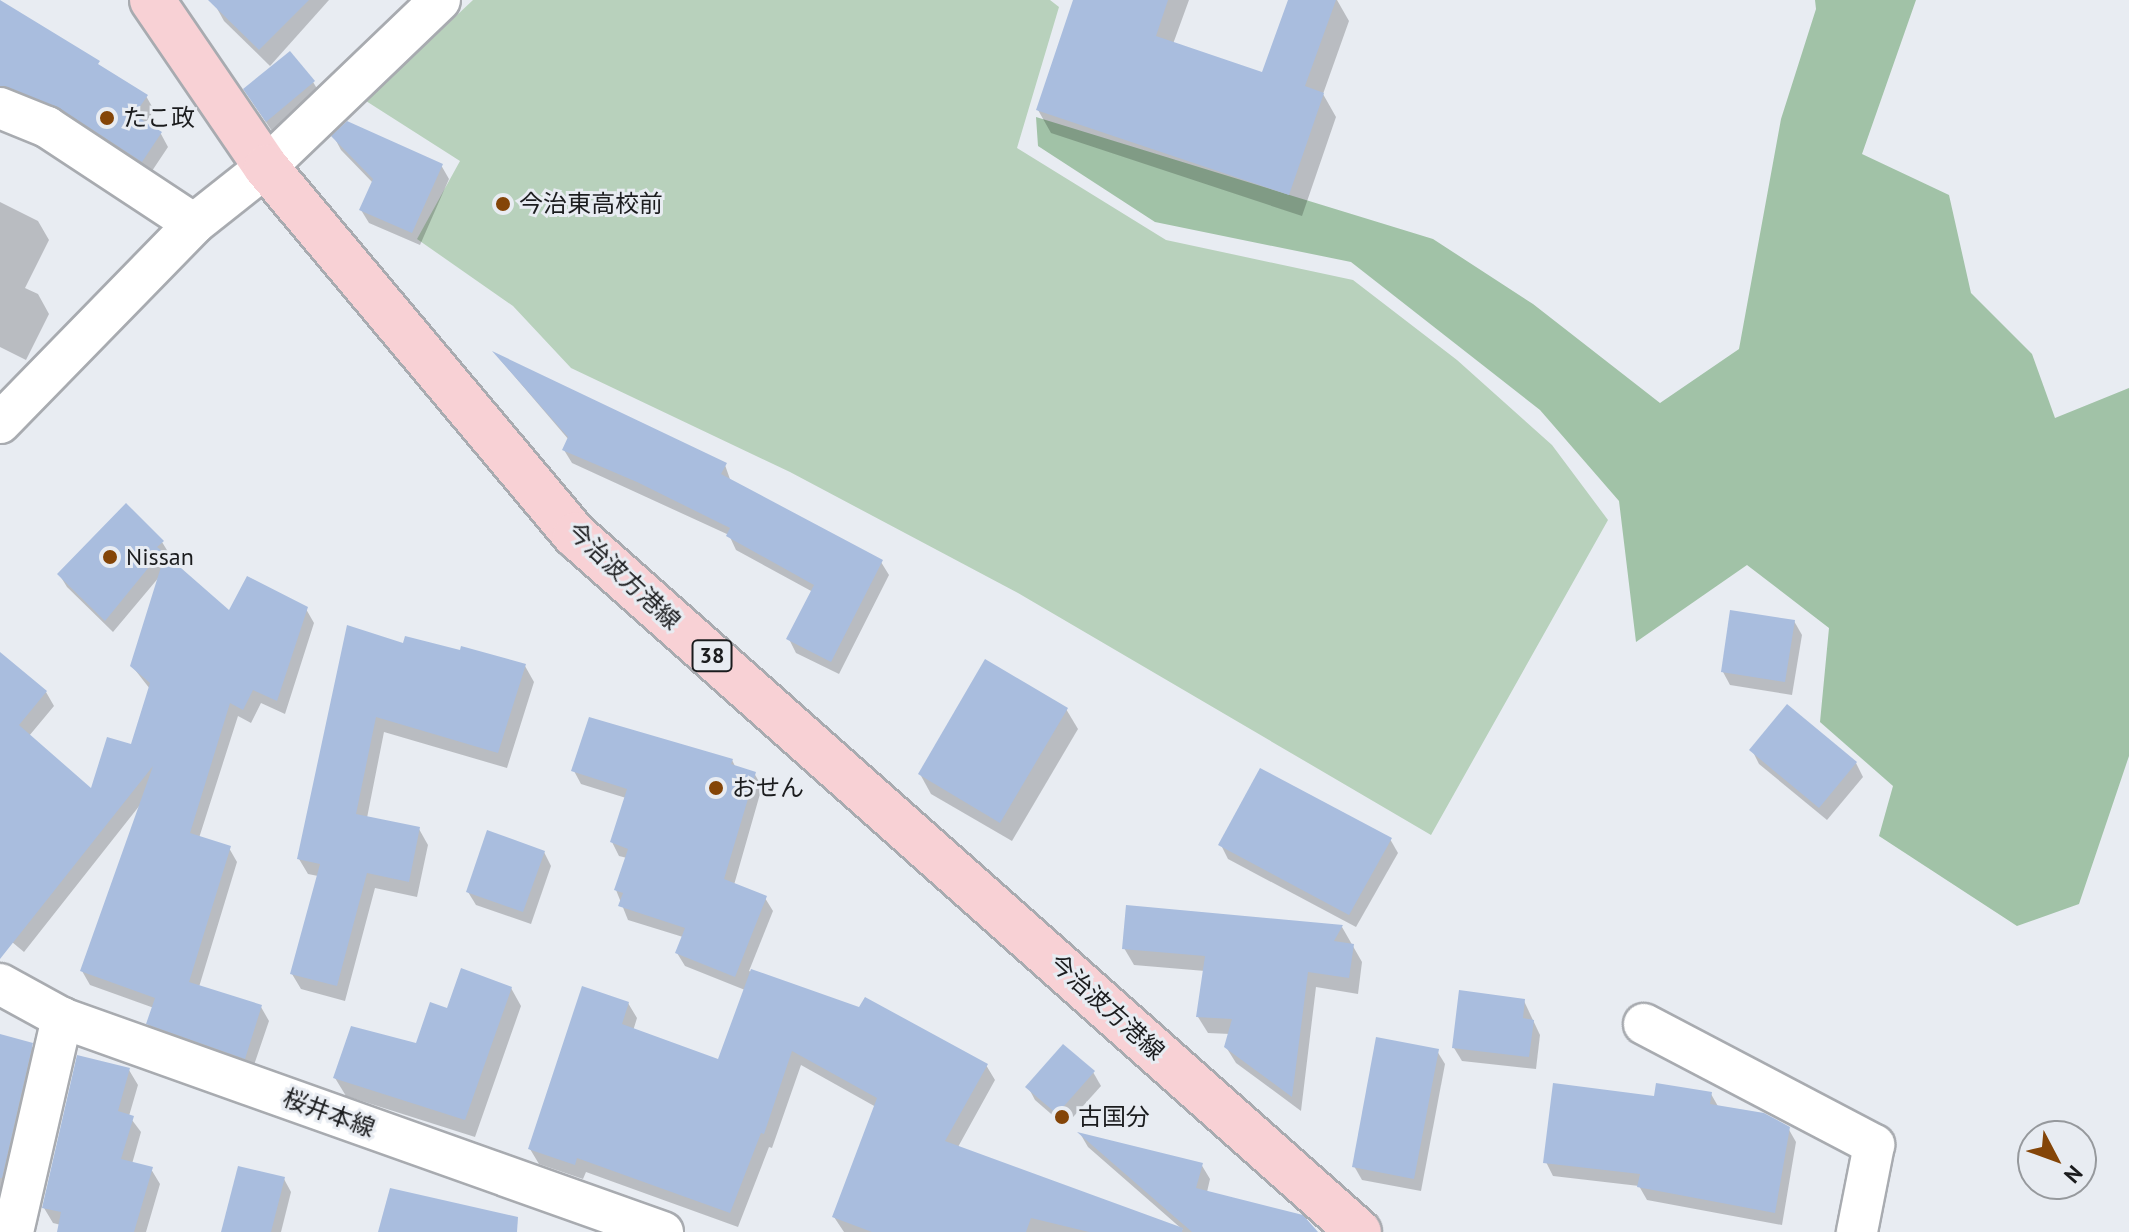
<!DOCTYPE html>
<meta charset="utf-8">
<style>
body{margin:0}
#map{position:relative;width:2129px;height:1232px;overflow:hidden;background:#e8ecf2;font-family:"PT Sans","Noto Sans JP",sans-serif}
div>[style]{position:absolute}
.green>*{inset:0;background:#b8d1bc}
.forest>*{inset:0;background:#a1c2a7}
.shadow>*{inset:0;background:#0003}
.building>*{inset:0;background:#a9bdde}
.roads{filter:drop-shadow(2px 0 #a8abb0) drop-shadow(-2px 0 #a8abb0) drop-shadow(0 2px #a8abb0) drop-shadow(0 -2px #a8abb0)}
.minor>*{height:40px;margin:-20px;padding:0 20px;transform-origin:20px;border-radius:20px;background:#fff}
.primary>*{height:44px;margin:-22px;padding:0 22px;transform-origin:22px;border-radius:22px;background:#f8d1d5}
.dots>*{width:22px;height:22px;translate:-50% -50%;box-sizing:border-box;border:4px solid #e8ecf2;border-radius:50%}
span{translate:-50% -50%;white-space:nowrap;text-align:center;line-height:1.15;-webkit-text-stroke:6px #e8ecf2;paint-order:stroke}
.shield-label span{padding:2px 6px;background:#e8ecf2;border:2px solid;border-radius:6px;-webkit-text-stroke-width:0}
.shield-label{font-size:22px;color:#1b1c1e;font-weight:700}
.poi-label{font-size:24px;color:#1b1c1e}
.left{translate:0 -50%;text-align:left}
.street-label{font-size:24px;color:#1b1c1e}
.north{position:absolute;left:2017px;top:1120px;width:80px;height:80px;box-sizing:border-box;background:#e8ecf2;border:2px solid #96999d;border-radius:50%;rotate:131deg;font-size:22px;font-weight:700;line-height:32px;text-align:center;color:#1b1c1e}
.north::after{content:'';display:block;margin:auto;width:28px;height:36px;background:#844508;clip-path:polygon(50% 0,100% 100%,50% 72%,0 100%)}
</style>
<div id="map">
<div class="green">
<i style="clip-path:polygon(473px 0,1050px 0,1059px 7px,1017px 148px,1166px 240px,1353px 280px,1457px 360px,1552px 445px,1608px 520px,1431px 835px,1018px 593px,790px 472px,571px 368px,513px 306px,417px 239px,460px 161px,366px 101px)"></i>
</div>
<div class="forest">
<i style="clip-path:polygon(1815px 0,1916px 0,1862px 154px,1949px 195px,1971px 293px,2032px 354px,2055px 418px,2129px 388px,2129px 756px,2079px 904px,2017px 926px,1879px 836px,1893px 786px,1820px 722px,1829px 628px,1747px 565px,1636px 642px,1619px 501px,1540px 410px,1351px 262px,1155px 222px,1038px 146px,1036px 117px,1433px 239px,1533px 304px,1660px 403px,1739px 349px,1781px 119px,1816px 9px)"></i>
</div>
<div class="shadow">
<i style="clip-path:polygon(217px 0,329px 0,270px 66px,224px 21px,214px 3px)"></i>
<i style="clip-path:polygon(1104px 0,1189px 0,1173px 44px,1264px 75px,1290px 0,1337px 0,1349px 21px,1323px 94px,1336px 117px,1302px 216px,1051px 133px,1038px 110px)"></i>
<i style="clip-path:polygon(0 2px,146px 96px,154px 110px,145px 124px,161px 134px,168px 147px,150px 174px,0 95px)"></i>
<i style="clip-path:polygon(313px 82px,321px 95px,274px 134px,253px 103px)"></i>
<i style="clip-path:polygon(334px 137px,441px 165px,449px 179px,420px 245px,369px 223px,361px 210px,373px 183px,341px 150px)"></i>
<i style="clip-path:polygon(0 202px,38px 221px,49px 240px,25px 288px,38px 294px,49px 314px,26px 360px,0 347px)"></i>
<i style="clip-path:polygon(497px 356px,725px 465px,731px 482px,881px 562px,889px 575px,839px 674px,796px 653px,789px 639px,813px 592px,736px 550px,729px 535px,572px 463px,564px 450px,569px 440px)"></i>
<i style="clip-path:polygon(162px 542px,170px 555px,167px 558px,230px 613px,306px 609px,314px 623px,285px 714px,261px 703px,251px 723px,238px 716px,199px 838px,229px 848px,237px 862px,199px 987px,261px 1007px,269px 1021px,252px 1071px,156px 1037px,148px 1023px,154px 1008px,90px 985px,82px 971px,140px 805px,24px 952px,0 932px,0 655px,46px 692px,54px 706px,29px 736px,92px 791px,132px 747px,150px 689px,132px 666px,160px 576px,113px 632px,67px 587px,59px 574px)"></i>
<i style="clip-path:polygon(1794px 621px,1802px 635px,1792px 695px,1730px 685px,1723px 672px)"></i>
<i style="clip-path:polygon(404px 645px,525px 666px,534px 682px,507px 768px,384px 732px,367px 818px,419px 829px,428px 845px,417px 897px,375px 888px,345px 1001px,301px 989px,292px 974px,318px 876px,308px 874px,299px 859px)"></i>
<i style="clip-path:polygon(1066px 709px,1078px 729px,1012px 841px,931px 794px,920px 774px)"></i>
<i style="clip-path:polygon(1752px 750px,1856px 763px,1863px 777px,1827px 820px,1759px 764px)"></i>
<i style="clip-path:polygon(732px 760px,736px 768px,754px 773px,762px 787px,734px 885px,765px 898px,773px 911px,749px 971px,860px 1010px,986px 1065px,995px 1080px,958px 1147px,1183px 1230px,1088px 1147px,1081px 1135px,1201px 1164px,1210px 1179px,1207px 1192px,1267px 1232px,844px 1232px,834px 1217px,876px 1107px,801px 1065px,772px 1148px,769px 1147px,738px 1227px,586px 1172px,583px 1179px,539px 1164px,530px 1149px,628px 1003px,637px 1018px,633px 1031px,719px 1062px,745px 990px,685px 966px,677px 953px,683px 937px,628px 920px,616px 890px,627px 858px,619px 856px,612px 842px,626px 798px,581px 784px,574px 771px)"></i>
<i style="clip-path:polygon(1390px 839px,1398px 853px,1356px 927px,1228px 859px,1221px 845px)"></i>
<i style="clip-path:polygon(544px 852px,551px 866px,531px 924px,476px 905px,468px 892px)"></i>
<i style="clip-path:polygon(1342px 927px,1362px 962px,1358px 994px,1316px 987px,1301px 1111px,1236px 1063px,1226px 1047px,1230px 1034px,1208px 1033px,1198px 1017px,1205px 971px,1134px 965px,1124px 948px)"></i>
<i style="clip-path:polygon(511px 988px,521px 1006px,475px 1137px,346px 1096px,335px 1078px,417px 1045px,448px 1011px)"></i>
<i style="clip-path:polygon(1524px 1001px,1540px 1035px,1536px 1069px,1462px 1061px,1454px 1048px)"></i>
<i style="clip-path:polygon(31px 1045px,39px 1058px,0 1215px,0 1059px)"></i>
<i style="clip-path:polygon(1437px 1051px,1445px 1064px,1421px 1191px,1362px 1180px,1354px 1166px)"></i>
<i style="clip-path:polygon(129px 1070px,138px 1085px,129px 1116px,141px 1132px,132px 1164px,151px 1169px,160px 1184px,146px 1232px,59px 1232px,61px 1225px,53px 1223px,44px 1208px)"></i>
<i style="clip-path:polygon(1093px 1072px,1101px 1086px,1065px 1126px,1035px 1100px,1028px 1087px)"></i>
<i style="clip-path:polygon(1711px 1094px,1719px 1108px,1788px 1128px,1796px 1142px,1782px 1225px,1647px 1200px,1639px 1186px,1553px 1176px,1546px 1162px,1656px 1098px)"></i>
<i style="clip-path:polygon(284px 1179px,291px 1192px,281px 1232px,223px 1232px)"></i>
</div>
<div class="building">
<i style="clip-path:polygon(0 0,100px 61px,98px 64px,148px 95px,134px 115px,162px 132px,142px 162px,59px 108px,0 86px)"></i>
<i style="clip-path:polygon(208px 0,309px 0,259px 50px)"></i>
<i style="clip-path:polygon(1073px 0,1168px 0,1156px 36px,1262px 72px,1288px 0,1336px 0,1305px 86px,1324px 93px,1289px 195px,1036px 110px)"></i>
<i style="clip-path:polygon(290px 51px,315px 81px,266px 122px,243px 89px)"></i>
<i style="clip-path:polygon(347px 121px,443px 164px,412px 233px,359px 210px,373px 179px,331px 136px)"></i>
<i style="clip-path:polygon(492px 351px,727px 463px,721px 474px,883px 560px,831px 662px,786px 639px,814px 585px,726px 536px,730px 528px,637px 482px,562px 450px,568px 437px)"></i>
<i style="clip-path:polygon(126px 503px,164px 541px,157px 547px,162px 551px,105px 621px,57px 574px)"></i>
<i style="clip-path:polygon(165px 554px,229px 610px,247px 576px,308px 607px,277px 701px,253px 690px,243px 710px,230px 703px,190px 833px,231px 846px,189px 982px,262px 1005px,245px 1059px,146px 1024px,155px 998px,80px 971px,153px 766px,0 959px,0 652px,47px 691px,19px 725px,91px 788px,107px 737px,131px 744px,150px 683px,130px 666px)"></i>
<i style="clip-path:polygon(1730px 610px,1795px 620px,1785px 682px,1721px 672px)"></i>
<i style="clip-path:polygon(347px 625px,403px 643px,405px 636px,460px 650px,461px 646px,526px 664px,498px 753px,376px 717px,356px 814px,420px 827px,409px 882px,367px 873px,337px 986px,290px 974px,320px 864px,297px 859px)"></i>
<i style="clip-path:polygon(985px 659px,1068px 708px,1000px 823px,918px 774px)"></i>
<i style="clip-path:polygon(1787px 704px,1857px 762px,1819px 808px,1749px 750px)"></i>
<i style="clip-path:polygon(589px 717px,733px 759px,731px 764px,756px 772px,724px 879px,767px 896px,735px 977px,675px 953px,685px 928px,618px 906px,623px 893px,614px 890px,628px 849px,610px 842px,627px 789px,571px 771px)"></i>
<i style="clip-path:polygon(1260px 768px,1392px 838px,1349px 915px,1218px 845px)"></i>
<i style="clip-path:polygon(487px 830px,545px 851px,523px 912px,466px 892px)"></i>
<i style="clip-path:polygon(1126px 905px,1343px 925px,1334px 941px,1354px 944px,1349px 978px,1308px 972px,1292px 1097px,1224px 1047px,1232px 1019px,1196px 1017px,1205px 956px,1122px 949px)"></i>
<i style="clip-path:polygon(461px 968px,512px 987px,465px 1120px,333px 1078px,351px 1026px,416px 1043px,430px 1002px,447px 1008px)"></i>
<i style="clip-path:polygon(751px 969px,859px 1007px,865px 997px,988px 1064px,945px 1141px,1183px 1228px,1182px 1232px,1089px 1232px,1031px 1218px,1026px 1232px,872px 1232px,832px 1217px,877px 1098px,792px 1051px,764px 1134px,761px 1133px,730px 1213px,577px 1158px,575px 1165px,528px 1149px,582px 986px,629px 1002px,622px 1024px,718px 1059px)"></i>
<i style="clip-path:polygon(1459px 990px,1525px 999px,1523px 1018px,1534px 1020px,1529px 1057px,1452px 1048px)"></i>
<i style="clip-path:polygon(0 1034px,33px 1043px,2px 1178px,0 1178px)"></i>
<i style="clip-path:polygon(1376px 1037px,1439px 1049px,1414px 1179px,1352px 1167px)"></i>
<i style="clip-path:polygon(1063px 1044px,1095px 1071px,1057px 1114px,1025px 1087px)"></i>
<i style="clip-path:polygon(77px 1055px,130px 1068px,118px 1111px,134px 1116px,121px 1159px,153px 1167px,134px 1232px,57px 1232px,61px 1212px,42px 1208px)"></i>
<i style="clip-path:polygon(1553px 1083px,1654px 1096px,1656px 1083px,1712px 1092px,1710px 1104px,1764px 1113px,1790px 1127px,1775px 1213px,1637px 1187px,1640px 1174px,1543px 1163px)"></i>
<i style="clip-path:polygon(1077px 1132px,1203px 1163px,1196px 1188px,1303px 1215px,1318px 1232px,1192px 1232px)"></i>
<i style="clip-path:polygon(238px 1166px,285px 1177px,271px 1232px,221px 1232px)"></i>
<i style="clip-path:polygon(390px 1188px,518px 1217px,517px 1232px,378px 1232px)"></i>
</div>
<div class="roads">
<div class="minor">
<i style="left:0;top:108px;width:51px;rotate:22deg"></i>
<i style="left:47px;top:127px;width:176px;rotate:33.4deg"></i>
<i style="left:0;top:423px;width:278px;rotate:-45.7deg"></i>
<i style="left:194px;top:224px;width:92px;rotate:-38.4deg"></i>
<i style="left:266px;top:167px;width:241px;rotate:-43.8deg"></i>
<i style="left:0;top:984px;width:71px;rotate:28.7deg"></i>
<i style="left:62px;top:1018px;width:638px;rotate:19.6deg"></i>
<i style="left:1644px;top:1024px;width:260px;rotate:27.7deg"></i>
<i style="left:1874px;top:1145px;width:89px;rotate:101.1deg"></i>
<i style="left:13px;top:1232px;width:220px;rotate:-77.1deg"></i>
</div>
<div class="primary">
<i style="left:152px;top:0;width:202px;rotate:55.7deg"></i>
<i style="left:266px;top:167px;width:481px;rotate:50deg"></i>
<i style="left:575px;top:535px;width:1049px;rotate:41.64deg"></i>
</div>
</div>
<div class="dots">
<i style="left:107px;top:118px;background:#844508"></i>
<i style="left:503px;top:204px;background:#844508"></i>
<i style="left:110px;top:557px;background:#844508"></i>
<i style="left:716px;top:788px;background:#844508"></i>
<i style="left:1062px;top:1117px;background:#844508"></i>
</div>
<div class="shield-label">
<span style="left:712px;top:656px">38</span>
</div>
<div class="poi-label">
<span class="left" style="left:123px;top:118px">たこ政</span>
<span class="left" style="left:519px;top:204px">今治東高校前</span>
<span class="left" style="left:126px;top:557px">Nissan</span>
<span class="left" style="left:732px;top:788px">おせん</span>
<span class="left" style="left:1078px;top:1117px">古国分</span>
</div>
<div class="street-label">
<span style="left:624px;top:576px;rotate:43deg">今治波方港線</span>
<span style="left:1107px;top:1007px;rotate:42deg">今治波方港線</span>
<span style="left:329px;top:1113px;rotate:20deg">桜井本線</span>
</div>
<div class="north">N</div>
</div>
